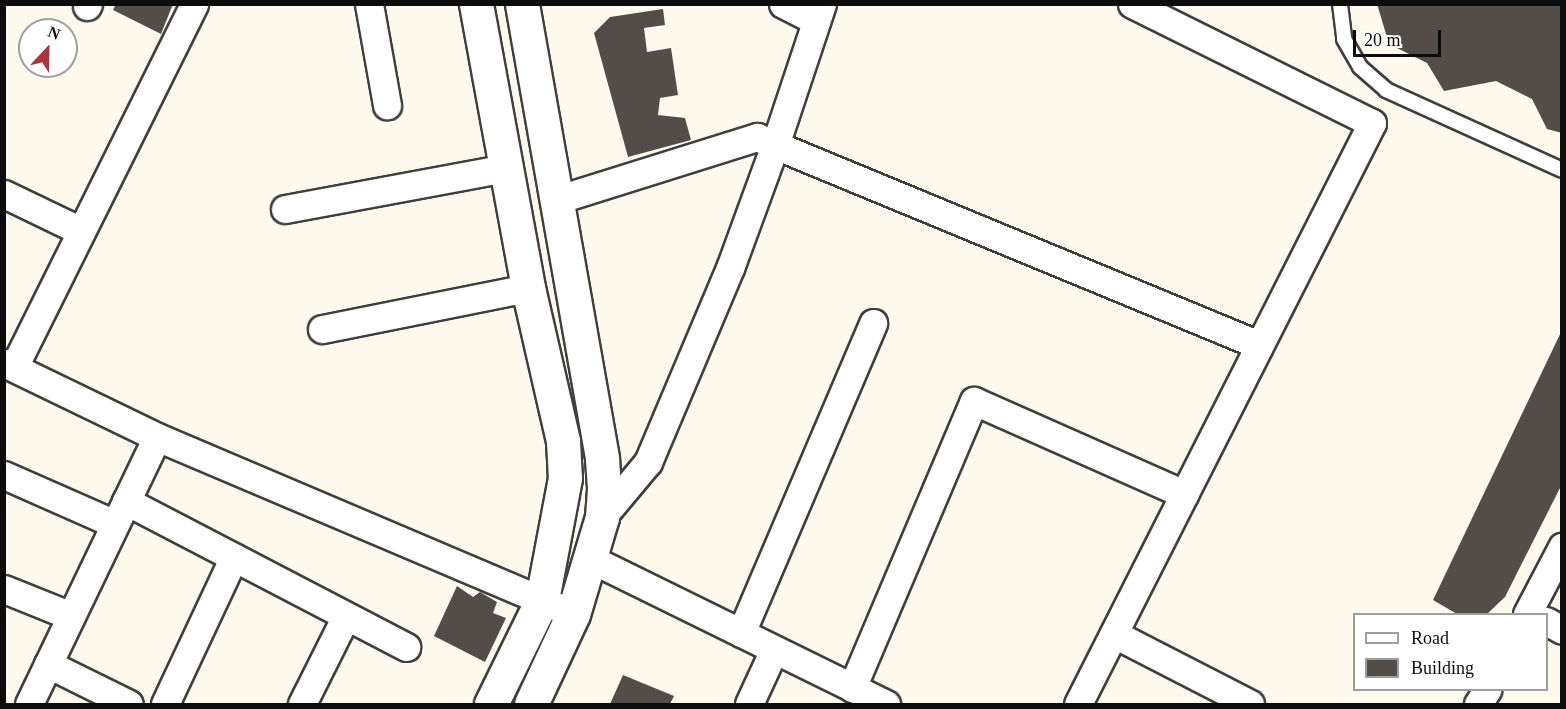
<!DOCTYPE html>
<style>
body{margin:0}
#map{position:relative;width:1566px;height:709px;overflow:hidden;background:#fdfaed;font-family:Georgia,serif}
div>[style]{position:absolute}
.building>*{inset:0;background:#534d49}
.roads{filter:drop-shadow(2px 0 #3f3f3f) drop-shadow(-2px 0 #3f3f3f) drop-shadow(0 2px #3f3f3f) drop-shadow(0 -2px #3f3f3f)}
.service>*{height:14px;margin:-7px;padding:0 7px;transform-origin:7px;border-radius:7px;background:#fff}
.minor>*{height:27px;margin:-13.5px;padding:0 13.5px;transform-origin:13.5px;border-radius:13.5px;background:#fff}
.tertiary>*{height:33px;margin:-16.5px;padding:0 16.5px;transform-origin:16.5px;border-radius:16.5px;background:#fff}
span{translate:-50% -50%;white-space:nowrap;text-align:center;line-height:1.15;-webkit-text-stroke:6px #fff;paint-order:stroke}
.frame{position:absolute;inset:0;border:6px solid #0c0c0c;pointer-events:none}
.legend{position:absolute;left:1353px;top:613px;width:195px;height:78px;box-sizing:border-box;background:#fff;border:2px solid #9e9e9e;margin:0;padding:8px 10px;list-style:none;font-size:18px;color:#0c0c0c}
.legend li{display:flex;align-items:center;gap:12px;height:30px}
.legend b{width:30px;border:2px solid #9e9e9e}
.north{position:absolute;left:18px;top:18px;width:60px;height:60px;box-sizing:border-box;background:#fff;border:2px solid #9e9e9e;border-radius:50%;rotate:22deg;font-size:16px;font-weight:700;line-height:24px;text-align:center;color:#0c0c0c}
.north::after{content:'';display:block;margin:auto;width:21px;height:27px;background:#ac343b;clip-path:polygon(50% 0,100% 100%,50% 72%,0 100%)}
.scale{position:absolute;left:1353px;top:30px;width:88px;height:27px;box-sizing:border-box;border:3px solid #0c0c0c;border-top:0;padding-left:8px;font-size:18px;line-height:21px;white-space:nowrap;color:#0c0c0c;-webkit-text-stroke:4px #fff;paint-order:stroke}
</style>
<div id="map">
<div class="building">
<i style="clip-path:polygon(116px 4px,173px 4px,161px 34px,113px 10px)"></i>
<i style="clip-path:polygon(1377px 4px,1562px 4px,1562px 133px,1547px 129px,1532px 99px,1496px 81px,1444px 91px,1427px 63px,1389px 44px)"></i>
<i style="clip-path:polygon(663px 9px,665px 25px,644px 28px,647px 52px,671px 48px,678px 95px,660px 98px,658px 115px,685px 118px,691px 140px,628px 157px,594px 33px,610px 17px)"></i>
<i style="clip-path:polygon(1562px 330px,1562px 484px,1505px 597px,1487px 614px,1457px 614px,1433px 600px)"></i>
<i style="clip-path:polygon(457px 586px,473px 597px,480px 592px,497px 602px,493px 613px,506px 618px,485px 662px,434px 636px)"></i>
<i style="clip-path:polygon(623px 675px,674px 696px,670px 704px,610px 704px)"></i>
</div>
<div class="roads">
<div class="service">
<i style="left:1340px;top:4px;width:35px;rotate:83deg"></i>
<i style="left:1344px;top:39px;width:32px;rotate:60deg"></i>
<i style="left:1360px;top:67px;width:35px;rotate:41deg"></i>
<i style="left:1386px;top:90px;width:193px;rotate:24.4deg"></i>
</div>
<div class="minor">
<i style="left:369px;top:4px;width:103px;rotate:79.9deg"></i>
<i style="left:783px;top:4px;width:37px;rotate:27deg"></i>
<i style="left:822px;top:4px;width:149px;rotate:108.4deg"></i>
<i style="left:775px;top:145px;width:524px;rotate:22.45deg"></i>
<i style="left:87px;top:6px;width:2px;rotate:-63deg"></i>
<i style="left:4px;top:194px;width:85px;rotate:25.7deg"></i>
<i style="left:556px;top:200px;width:211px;rotate:-17.4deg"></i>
<i style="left:757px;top:137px;width:20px;rotate:24deg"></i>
<i style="left:775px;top:145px;width:131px;rotate:110.1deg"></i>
<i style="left:730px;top:268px;width:211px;rotate:112.9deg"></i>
<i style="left:648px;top:462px;width:72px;rotate:129.9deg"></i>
<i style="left:285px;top:209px;width:225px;rotate:-10.5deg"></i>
<i style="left:322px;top:329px;width:210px;rotate:-11.3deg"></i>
<i style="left:4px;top:363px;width:170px;rotate:25.8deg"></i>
<i style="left:157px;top:437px;width:438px;rotate:23deg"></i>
<i style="left:14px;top:367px;width:405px;rotate:-63.6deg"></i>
<i style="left:4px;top:475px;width:121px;rotate:23.8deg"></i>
<i style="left:126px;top:501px;width:316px;rotate:27.5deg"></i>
<i style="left:591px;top:559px;width:329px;rotate:26.2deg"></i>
<i style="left:4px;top:589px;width:72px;rotate:21.9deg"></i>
<i style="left:1527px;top:614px;width:76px;rotate:-62.4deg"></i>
<i style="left:1546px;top:621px;width:18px;rotate:29deg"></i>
<i style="left:741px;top:633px;width:337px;rotate:-66.9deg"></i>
<i style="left:1114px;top:634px;width:153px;rotate:27.2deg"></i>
<i style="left:48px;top:664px;width:90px;rotate:26.3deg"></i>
<i style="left:852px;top:688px;width:312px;rotate:-67deg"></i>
<i style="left:974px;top:401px;width:230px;rotate:23.9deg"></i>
<i style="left:29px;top:704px;width:296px;rotate:-64.4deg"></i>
<i style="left:165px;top:704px;width:162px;rotate:-64.9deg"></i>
<i style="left:302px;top:704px;width:98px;rotate:-63.4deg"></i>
<i style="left:749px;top:704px;width:60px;rotate:-65.2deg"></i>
<i style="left:1078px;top:704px;width:651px;rotate:-63.16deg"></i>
<i style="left:1372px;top:123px;width:268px;rotate:-153.6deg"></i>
<i style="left:1478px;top:704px;width:17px;rotate:-57deg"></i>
</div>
<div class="tertiary">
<i style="left:476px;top:4px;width:289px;rotate:79.6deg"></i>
<i style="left:528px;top:288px;width:157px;rotate:77.1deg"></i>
<i style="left:563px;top:441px;width:37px;rotate:87deg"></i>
<i style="left:565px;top:478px;width:124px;rotate:100.7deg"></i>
<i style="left:542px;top:600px;width:116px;rotate:116.1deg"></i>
<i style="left:522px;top:4px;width:462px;rotate:80deg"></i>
<i style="left:602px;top:459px;width:30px;rotate:86deg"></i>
<i style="left:604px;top:489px;width:28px;rotate:94deg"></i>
<i style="left:602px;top:517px;width:101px;rotate:106.6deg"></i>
<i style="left:573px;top:614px;width:99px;rotate:115deg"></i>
</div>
</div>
<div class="frame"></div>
<ul class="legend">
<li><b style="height:8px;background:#fff"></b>Road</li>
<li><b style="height:16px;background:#534d49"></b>Building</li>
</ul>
<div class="north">N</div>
<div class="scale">20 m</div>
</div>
